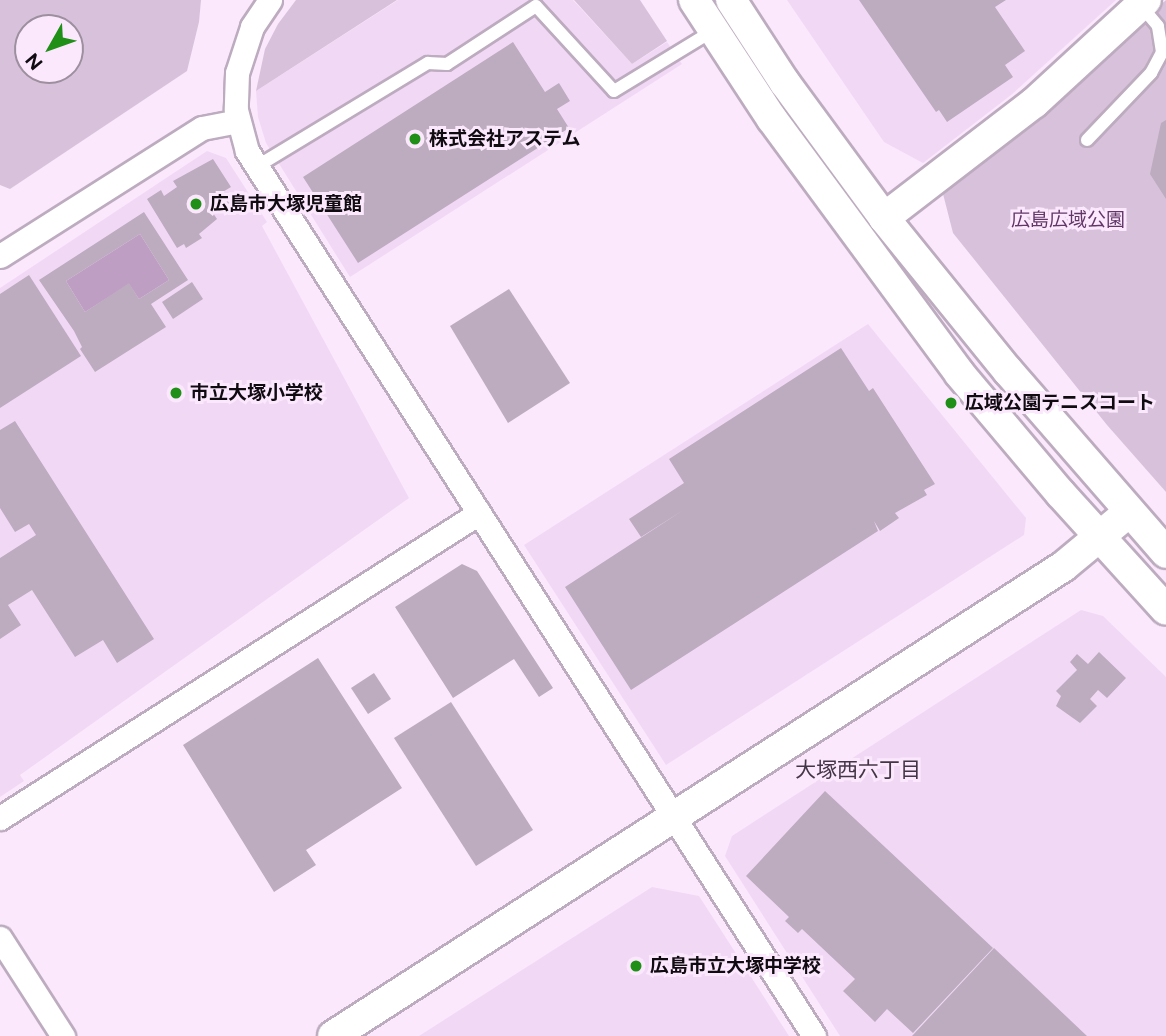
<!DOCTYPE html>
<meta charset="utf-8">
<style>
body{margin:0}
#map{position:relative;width:1166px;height:1036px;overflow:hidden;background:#fbe8fd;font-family:Figtree,"Noto Sans JP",sans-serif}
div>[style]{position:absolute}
.built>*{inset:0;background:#f1d9f5}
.green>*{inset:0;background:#d8c2db}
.water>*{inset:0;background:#bf9ec3}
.building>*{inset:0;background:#bdabc0}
.roads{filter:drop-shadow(2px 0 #bdabbf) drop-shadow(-2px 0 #bdabbf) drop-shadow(0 2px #bdabbf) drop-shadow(0 -2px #bdabbf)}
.service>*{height:12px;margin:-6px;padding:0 6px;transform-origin:6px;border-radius:6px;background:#fff}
.minor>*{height:23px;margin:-11.5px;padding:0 11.5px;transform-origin:11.5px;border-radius:11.5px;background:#fff}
.tertiary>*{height:30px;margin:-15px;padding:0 15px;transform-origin:15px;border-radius:15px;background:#fff}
.dots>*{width:19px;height:19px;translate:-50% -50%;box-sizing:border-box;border:4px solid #fbe8fd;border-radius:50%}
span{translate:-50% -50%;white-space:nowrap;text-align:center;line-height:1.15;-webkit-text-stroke:6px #fbe8fd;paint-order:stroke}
.poi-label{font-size:19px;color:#100a11;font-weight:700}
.left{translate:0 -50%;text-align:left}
.park-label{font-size:19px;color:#623768}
.neighbourhood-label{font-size:21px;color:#443546}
.north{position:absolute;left:14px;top:14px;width:70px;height:70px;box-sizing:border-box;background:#fbe8fd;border:2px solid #9d8f9f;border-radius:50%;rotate:230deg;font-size:19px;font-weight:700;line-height:28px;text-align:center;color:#100a11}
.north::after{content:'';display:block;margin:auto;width:24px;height:32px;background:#1f8f17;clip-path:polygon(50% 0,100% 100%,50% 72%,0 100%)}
</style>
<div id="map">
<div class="built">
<i style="clip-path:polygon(398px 0,573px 0,632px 64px,667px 42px,682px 64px,350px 277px,266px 143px,258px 117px,256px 91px)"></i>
<i style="clip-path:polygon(787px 0,1116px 0,1011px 95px,923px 163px,884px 142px)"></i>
<i style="clip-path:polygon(207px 151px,226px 158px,267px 222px,262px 226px,409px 498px,20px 775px,24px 781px,0 797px,0 288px)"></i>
<i style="clip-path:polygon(868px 324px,1026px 518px,1024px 535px,666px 765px,524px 545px)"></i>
<i style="clip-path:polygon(1081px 610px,1103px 616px,1166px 677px,1166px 1036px,840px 1036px,725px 856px,732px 836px)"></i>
<i style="clip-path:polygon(652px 887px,699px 896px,789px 1036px,419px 1036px)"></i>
</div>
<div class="green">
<i style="clip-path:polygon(evenodd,0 0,201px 0,199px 22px,187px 71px,10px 189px,0 185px,0 0,28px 28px,70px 28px,70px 70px,28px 70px,28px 28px)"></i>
<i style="clip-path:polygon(296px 0,397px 0,256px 91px,265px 49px,278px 24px)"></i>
<i style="clip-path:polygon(574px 0,640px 0,667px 41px,632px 64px)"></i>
<i style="clip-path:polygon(1166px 0,1166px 492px,1107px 425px,953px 233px,942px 190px,1035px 120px)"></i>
</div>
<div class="water">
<i style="clip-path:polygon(140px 234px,169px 280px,139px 299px,129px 284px,85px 312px,66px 281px)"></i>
</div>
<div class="building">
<i style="clip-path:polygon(859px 0,1006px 0,995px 7px,1025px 51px,1005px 65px,1013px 77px,947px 122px,939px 110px,936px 112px)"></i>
<i style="clip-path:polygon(513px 42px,545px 92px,559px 83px,570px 101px,557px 109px,569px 128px,358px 263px,303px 177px)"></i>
<i style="clip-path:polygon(1166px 120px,1166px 199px,1150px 174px,1161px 123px)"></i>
<i style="clip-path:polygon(213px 159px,231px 187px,221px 193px,229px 203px,213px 213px,217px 219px,199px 234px,202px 238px,186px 248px,184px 244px,177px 248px,147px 199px,161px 190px,164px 196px,177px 187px,173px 181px)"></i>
<i style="clip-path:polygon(evenodd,144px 212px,188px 280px,151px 304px,166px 327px,95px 372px,80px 349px,82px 347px,74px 331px,39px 280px,144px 212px,140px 234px,169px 280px,139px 299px,129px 283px,85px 312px,66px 281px,140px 234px)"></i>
<i style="clip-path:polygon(29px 275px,81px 356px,0 408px,0 294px)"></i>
<i style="clip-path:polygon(192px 282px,203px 299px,173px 319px,162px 302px)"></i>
<i style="clip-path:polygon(509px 289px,570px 383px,508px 423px,450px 326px)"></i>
<i style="clip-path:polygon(841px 348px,869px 391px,873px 388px,935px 484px,924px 490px,927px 495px,895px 513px,899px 518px,880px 531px,874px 521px,878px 531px,631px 690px,565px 587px,685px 509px,641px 537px,629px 519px,684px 483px,669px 459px)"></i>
<i style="clip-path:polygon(948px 397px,957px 408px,952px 412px,943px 401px)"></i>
<i style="clip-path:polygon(15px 421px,154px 639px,117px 663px,103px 640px,75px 657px,32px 590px,8px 605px,21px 625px,0 639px,0 558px,36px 535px,29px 524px,15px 532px,0 508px,0 430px)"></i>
<i style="clip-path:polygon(462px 564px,477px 571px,553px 688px,539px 697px,514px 659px,453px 698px,395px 607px)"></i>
<i style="clip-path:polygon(1099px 652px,1126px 678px,1107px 698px,1098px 690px,1090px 699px,1097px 706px,1080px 723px,1056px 706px,1061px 696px,1056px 691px,1077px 670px,1070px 662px,1077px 654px,1088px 664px)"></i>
<i style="clip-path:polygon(318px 658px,402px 788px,306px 850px,316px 865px,274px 892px,183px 745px)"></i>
<i style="clip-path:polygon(374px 673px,391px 699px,368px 714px,351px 688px)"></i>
<i style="clip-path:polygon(451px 702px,533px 830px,476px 866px,394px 738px)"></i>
<i style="clip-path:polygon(825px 791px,993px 948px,913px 1033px,887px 1009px,875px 1022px,843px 991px,855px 979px,802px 929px,798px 933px,785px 921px,789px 917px,746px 876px)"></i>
<i style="clip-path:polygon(994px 948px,1087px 1036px,912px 1036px)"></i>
</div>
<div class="roads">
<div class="service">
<i style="left:1087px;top:140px;width:93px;rotate:-46.3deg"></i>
<i style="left:1151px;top:73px;width:24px;rotate:-62deg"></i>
<i style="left:1162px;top:52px;width:26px;rotate:-99deg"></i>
<i style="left:1158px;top:26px;width:26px;rotate:-130deg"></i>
<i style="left:256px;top:167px;width:201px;rotate:-31.2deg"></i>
<i style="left:428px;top:63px;width:19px;rotate:3deg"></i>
<i style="left:447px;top:64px;width:106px;rotate:-33.1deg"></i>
<i style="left:536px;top:6px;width:115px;rotate:47.5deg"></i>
<i style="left:614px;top:91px;width:117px;rotate:-31.4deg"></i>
</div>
<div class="minor">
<i style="left:270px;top:0;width:32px;rotate:124deg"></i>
<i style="left:252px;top:27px;width:48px;rotate:108.1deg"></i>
<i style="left:237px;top:73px;width:37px;rotate:92deg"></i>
<i style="left:236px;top:110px;width:42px;rotate:75deg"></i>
<i style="left:247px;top:151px;width:1051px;rotate:57.35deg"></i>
<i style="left:0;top:256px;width:239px;rotate:-32.4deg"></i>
<i style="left:202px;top:128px;width:37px;rotate:-11deg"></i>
<i style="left:0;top:818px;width:568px;rotate:-32.49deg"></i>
<i style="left:0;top:938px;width:117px;rotate:57.3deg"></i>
</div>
<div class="tertiary">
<i style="left:694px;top:0;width:142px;rotate:56.8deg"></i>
<i style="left:772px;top:119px;width:315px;rotate:53.6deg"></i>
<i style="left:959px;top:373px;width:158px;rotate:49.9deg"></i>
<i style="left:1061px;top:494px;width:156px;rotate:47.8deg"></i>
<i style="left:731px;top:0;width:99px;rotate:57deg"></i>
<i style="left:785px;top:83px;width:167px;rotate:53.7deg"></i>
<i style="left:884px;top:218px;width:197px;rotate:51deg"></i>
<i style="left:1008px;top:371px;width:241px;rotate:49deg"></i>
<i style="left:884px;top:218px;width:189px;rotate:-37.5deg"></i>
<i style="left:1034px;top:103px;width:152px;rotate:-42.6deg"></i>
<i style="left:333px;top:1036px;width:869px;rotate:-32.74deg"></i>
<i style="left:1064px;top:566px;width:85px;rotate:-39.7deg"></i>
</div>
</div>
<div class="dots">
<i style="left:415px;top:139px;background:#1f8f17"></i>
<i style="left:196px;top:204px;background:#1f8f17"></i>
<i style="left:176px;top:393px;background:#1f8f17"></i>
<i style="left:951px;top:403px;background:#1f8f17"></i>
<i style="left:636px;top:966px;background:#1f8f17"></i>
</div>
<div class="poi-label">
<span class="left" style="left:429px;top:139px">株式会社アステム</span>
<span class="left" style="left:210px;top:204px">広島市大塚児童館</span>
<span class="left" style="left:190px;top:393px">市立大塚小学校</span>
<span class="left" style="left:965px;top:403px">広域公園テニスコート</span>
<span class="left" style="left:650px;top:966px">広島市立大塚中学校</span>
</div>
<div class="park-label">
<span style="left:1068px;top:220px">広島広域公園</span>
</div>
<div class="neighbourhood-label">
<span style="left:858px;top:770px">大塚西六丁目</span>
</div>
<div class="north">N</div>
</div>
